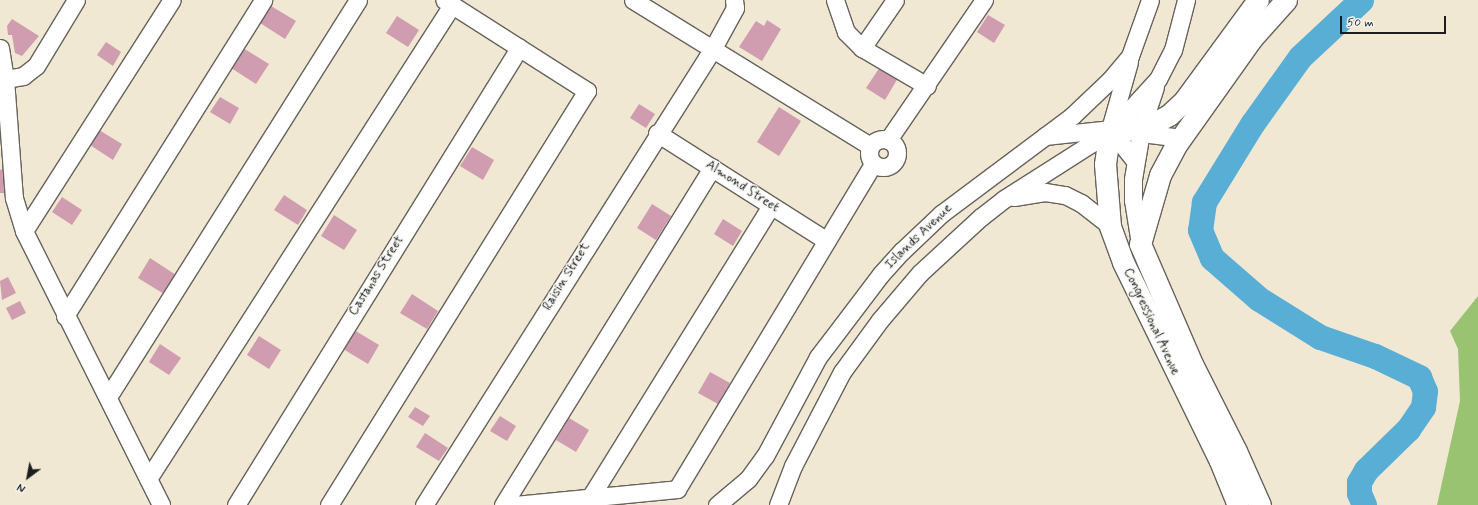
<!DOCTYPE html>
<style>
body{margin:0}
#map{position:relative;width:1478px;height:505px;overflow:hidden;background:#f1e8d3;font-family:Mynerve,sans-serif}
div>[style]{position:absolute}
.green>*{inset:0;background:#99c370}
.river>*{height:25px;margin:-12.5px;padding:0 12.5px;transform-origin:12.5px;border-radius:12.5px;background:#59aed5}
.building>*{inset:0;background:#cf9cb0}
.roads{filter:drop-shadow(1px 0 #67635c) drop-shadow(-1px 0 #67635c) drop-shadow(0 1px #67635c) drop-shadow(0 -1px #67635c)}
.minor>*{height:17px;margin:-8.5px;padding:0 8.5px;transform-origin:8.5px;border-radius:8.5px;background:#fff}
.minor>.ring{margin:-8.5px;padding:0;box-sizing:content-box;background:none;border:17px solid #fff;border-radius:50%}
.major>*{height:21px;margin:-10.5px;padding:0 10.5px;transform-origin:10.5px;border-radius:10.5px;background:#fff}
span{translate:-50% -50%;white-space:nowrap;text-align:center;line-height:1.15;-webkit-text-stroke:3px #f6f6f2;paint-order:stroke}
.street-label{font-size:13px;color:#1c1c1c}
.north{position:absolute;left:8px;top:457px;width:40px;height:40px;-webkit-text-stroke:3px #f6f6f2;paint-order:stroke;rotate:212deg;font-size:11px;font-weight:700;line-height:16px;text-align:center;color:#1c1c1c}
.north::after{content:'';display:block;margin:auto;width:14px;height:18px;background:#1c1c1c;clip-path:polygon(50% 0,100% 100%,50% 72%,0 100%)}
.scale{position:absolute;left:1340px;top:16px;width:106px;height:18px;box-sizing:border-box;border:2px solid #1c1c1c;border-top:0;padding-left:5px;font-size:12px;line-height:14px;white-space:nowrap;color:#1c1c1c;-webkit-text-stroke:3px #f6f6f2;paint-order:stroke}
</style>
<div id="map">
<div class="green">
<i style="clip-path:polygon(1478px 296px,1478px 505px,1437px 505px,1460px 401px,1458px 349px,1450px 331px)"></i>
</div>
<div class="river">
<i style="left:1361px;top:0;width:83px;rotate:136.9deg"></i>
<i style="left:1300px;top:57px;width:82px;rotate:125.6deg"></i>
<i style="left:1252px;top:124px;width:92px;rotate:121.6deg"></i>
<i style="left:1204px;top:202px;width:28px;rotate:98deg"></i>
<i style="left:1200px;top:230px;width:30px;rotate:67deg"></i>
<i style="left:1212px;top:258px;width:62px;rotate:41.1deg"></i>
<i style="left:1259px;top:299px;width:72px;rotate:31.9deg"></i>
<i style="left:1320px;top:337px;width:58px;rotate:19.1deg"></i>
<i style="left:1375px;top:356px;width:49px;rotate:25.5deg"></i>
<i style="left:1419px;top:377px;width:15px;rotate:67deg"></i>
<i style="left:1425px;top:391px;width:16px;rotate:97deg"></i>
<i style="left:1423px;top:407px;width:27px;rotate:124deg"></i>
<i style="left:1408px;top:429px;width:59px;rotate:135.7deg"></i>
<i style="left:1366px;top:470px;width:14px;rotate:120deg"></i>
<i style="left:1359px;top:482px;width:11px;rotate:90deg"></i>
<i style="left:1359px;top:493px;width:13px;rotate:67deg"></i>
</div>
<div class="building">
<i style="clip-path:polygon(271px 6px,296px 21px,285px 39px,260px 23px)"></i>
<i style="clip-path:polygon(988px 15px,1005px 25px,994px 43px,977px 32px)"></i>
<i style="clip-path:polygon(397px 16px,419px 30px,408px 47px,386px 33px)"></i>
<i style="clip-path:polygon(12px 19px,39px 36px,22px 56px,15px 53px,12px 35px,8px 35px,7px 26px)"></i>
<i style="clip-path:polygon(767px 20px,781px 29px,762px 61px,739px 47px,756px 21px,764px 26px)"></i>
<i style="clip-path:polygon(106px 42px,121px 52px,113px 66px,97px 55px)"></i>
<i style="clip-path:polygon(243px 48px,269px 64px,256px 84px,231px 68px)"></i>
<i style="clip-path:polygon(880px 67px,898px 78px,885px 100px,866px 88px)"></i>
<i style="clip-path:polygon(220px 97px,239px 108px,230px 124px,210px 112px)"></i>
<i style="clip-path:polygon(639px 104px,655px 114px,646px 128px,630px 118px)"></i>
<i style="clip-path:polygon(779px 107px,801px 121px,779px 156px,757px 142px)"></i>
<i style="clip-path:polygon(99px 130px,122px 144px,113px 160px,90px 145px)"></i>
<i style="clip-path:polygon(472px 147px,494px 160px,483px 180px,460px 166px)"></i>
<i style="clip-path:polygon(3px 169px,6px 193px,0 193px,0 170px)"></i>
<i style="clip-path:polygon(284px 195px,307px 210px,298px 225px,274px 210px)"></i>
<i style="clip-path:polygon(62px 197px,82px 210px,72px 225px,52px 212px)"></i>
<i style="clip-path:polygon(652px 204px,671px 216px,656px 240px,637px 228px)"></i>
<i style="clip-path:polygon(334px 215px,357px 230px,344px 250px,321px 236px)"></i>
<i style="clip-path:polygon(723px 219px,742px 231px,733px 246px,714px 234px)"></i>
<i style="clip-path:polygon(150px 258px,176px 275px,164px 294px,138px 278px)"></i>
<i style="clip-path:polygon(8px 277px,16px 293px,2px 300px,0 281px)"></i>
<i style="clip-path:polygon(412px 294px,438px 311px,427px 329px,400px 313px)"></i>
<i style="clip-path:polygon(20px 301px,26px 313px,12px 320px,6px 308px)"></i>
<i style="clip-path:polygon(354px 330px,379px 345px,368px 364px,343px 349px)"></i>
<i style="clip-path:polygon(259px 336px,281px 350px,269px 369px,247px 355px)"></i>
<i style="clip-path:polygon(160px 344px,181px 358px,169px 375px,149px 362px)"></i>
<i style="clip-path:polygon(710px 372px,730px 383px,718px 404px,698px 393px)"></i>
<i style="clip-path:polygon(415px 407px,430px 416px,423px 426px,408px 417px)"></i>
<i style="clip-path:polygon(500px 416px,516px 426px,507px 441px,490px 431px)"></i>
<i style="clip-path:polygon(569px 418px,589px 430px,576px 452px,556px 440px)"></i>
<i style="clip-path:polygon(425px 433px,448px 448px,439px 461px,416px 447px)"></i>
</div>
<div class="roads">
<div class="minor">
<i style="left:633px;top:0;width:278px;rotate:31.6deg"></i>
<i style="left:835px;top:0;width:34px;rotate:71deg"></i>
<i style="left:846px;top:32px;width:23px;rotate:45deg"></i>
<i style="left:862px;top:48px;width:75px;rotate:30.3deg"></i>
<i style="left:0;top:48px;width:31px;rotate:81deg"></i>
<i style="left:5px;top:79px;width:119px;rotate:85.7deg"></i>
<i style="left:14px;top:198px;width:34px;rotate:73deg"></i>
<i style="left:24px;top:231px;width:306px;rotate:63.4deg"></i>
<i style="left:862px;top:48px;width:58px;rotate:-55.5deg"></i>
<i style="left:5px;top:79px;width:18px;rotate:-9deg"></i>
<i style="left:23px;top:76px;width:16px;rotate:-38deg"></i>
<i style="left:36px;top:66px;width:77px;rotate:-58.8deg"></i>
<i style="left:1110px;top:129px;width:70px;rotate:-74.2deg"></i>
<i style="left:1110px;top:129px;width:41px;rotate:52deg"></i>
<i style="left:657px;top:133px;width:201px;rotate:32.4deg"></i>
<i style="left:1045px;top:136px;width:65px;rotate:-6.1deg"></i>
<i style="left:1110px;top:129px;width:72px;rotate:7.2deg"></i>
<i class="ring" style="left:869px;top:139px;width:11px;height:11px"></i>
<i style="left:888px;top:140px;width:170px;rotate:-55.6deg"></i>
<i style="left:1014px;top:197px;width:31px;rotate:-9deg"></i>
<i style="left:1045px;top:192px;width:20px;rotate:9deg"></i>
<i style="left:1065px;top:195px;width:18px;rotate:27deg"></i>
<i style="left:1081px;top:203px;width:37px;rotate:38deg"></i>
<i style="left:24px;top:231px;width:274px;rotate:-57.4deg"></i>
<i style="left:1140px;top:244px;width:45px;rotate:-99deg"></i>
<i style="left:1133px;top:200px;width:21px;rotate:-90deg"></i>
<i style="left:1133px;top:179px;width:54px;rotate:-80.4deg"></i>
<i style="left:1142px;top:126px;width:41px;rotate:-71.6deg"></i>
<i style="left:65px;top:316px;width:373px;rotate:-57.9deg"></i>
<i style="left:108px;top:397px;width:469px;rotate:-57.8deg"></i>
<i style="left:148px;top:479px;width:563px;rotate:-57.33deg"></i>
<i style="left:591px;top:496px;width:341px;rotate:-58.2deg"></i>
<i style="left:236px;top:505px;width:538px;rotate:-58.23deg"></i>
<i style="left:329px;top:505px;width:488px;rotate:-58.1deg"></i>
<i style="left:587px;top:91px;width:169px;rotate:-147.5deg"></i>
<i style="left:424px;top:505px;width:538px;rotate:-57.67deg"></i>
<i style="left:712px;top:50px;width:48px;rotate:-61.3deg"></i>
<i style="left:735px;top:8px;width:8px;rotate:-97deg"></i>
<i style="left:503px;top:505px;width:397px;rotate:-58.2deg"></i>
<i style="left:515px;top:505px;width:163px;rotate:-5.6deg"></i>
<i style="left:677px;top:489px;width:380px;rotate:-58.9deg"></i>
<i style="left:717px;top:505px;width:40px;rotate:-40deg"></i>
<i style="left:748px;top:479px;width:29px;rotate:-54deg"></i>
<i style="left:765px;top:456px;width:112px;rotate:-61.8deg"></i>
<i style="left:818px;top:357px;width:104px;rotate:-52.8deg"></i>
<i style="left:881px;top:274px;width:31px;rotate:-48deg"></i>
<i style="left:902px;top:251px;width:54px;rotate:-43.5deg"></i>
<i style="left:941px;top:214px;width:164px;rotate:-36.8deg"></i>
<i style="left:1072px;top:116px;width:52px;rotate:-43.5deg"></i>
<i style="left:1110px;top:80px;width:31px;rotate:-50deg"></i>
<i style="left:1130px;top:56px;width:59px;rotate:-70.3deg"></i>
<i style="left:778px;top:505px;width:42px;rotate:-69deg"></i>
<i style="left:793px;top:466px;width:106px;rotate:-62.5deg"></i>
<i style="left:842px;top:372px;width:64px;rotate:-53.8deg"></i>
<i style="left:880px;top:320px;width:62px;rotate:-49.6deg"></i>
<i style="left:920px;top:273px;width:83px;rotate:-42.6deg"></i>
<i style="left:981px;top:217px;width:29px;rotate:-38deg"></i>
<i style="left:1004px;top:199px;width:104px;rotate:-32.5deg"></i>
<i style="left:1092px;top:143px;width:45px;rotate:-40.5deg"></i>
<i style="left:1126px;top:114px;width:47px;rotate:-47.6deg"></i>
<i style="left:1158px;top:79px;width:33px;rotate:-63deg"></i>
<i style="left:1173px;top:50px;width:52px;rotate:-75.4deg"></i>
</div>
<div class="major">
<i style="left:1238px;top:505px;width:48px;rotate:-112.2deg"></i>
<i style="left:1220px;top:461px;width:221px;rotate:-116deg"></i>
<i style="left:1123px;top:262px;width:38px;rotate:-110deg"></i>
<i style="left:1110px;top:226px;width:62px;rotate:-94.6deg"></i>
<i style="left:1105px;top:164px;width:35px;rotate:-82deg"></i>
<i style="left:1110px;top:129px;width:44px;rotate:-7.8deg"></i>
<i style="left:1154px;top:123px;width:17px;rotate:-28deg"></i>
<i style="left:1169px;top:115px;width:21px;rotate:-43deg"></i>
<i style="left:1184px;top:101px;width:125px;rotate:-53.8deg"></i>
<i style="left:1260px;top:505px;width:59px;rotate:-114deg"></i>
<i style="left:1236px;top:451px;width:97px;rotate:-116.8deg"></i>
<i style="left:1192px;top:364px;width:131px;rotate:-113.4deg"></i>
<i style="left:1140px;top:244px;width:72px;rotate:-73.8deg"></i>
<i style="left:1160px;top:175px;width:34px;rotate:-62deg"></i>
<i style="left:1176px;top:145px;width:131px;rotate:-54.6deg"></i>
<i style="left:1252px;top:38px;width:51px;rotate:-48.2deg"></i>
</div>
</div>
<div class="street-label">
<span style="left:742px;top:187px;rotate:33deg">Almond Street</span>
<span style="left:919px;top:237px;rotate:-44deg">Islands Avenue</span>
<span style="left:377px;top:276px;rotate:-58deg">Castanas Street</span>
<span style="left:567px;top:277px;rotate:-58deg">Raisin Street</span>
<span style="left:1151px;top:322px;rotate:65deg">Congressional Avenue</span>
</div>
<div class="north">N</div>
<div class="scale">50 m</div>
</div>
